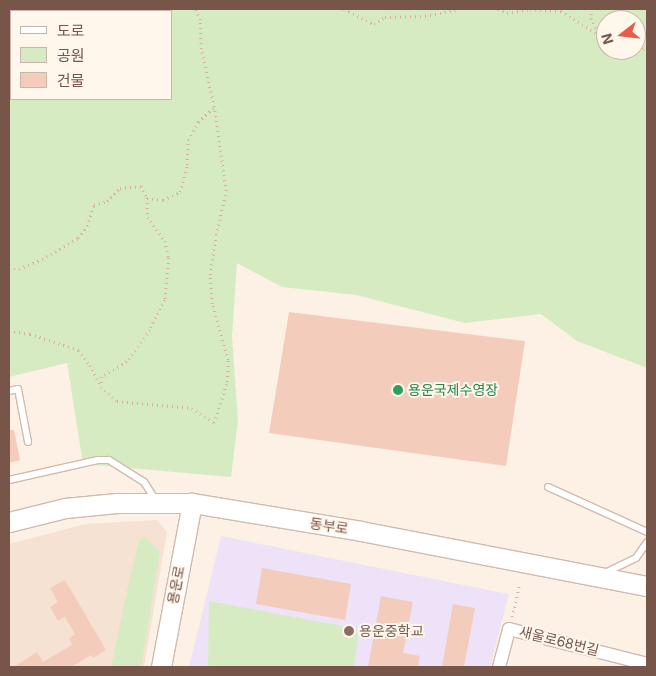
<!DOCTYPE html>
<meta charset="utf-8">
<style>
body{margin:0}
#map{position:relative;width:656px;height:676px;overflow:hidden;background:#fdf1e5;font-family:Inter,"Noto Sans KR",sans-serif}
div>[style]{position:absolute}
.residential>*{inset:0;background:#f5e2d3}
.education>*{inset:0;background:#eee2f9}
.green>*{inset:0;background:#d7ebc3}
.building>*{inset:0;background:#f3ccbc}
.path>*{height:2.5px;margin-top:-1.25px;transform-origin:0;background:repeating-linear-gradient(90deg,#d8af9f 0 1px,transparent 0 5px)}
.roads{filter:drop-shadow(1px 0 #d1baad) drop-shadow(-1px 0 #d1baad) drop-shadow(0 1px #d1baad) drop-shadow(0 -1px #d1baad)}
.lane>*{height:6px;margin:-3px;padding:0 3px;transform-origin:3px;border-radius:3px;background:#fff}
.street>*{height:12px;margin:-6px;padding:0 6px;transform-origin:6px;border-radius:6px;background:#fff}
.secondary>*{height:19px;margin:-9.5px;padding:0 9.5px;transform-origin:9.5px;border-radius:9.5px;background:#fff}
.dots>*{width:14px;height:14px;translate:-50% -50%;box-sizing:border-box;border:2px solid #fff6ec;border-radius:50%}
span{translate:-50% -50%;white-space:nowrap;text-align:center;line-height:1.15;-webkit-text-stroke:4px #fff6ec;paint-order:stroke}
.leisure-label{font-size:14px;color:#27864d}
.left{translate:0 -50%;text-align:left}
.street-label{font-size:14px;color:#775549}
.education-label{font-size:14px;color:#785e54}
.frame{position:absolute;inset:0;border:10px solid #775549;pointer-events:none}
.legend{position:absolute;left:10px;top:10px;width:162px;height:90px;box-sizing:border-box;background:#fff6ec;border:1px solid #c9b6ab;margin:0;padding:6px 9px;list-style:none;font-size:15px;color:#775549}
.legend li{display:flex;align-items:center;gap:10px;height:25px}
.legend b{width:25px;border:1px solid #c9b6ab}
.north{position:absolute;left:596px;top:10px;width:50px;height:50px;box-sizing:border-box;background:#fff6ec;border:1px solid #c9b6ab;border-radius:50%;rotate:254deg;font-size:14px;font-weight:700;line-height:20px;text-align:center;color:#775549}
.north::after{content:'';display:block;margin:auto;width:18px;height:22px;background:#ea5b47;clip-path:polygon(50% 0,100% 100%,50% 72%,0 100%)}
</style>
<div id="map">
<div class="residential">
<i style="clip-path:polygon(157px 520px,167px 532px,144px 667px,9px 667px,9px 544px,85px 524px)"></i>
</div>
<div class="education">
<i style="clip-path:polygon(221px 536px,509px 594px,490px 667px,189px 667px)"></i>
</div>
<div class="green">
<i style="clip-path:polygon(evenodd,9px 9px,647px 9px,647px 368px,577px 341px,541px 314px,465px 323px,356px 295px,282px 287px,237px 263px,232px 336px,238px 420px,231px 477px,83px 464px,67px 363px,9px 377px,9px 9px,11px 11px,171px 11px,171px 99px,11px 99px,11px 11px,9px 9px,606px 20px,636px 20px,636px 50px,606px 50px,606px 20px)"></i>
<i style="clip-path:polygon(144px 536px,160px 552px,141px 667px,111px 667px,130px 577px,140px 539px)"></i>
<i style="clip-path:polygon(209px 601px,359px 629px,354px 667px,208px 667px)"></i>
</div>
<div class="building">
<i style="clip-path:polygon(289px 312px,525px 341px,506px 466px,269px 433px)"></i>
<i style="clip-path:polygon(9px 430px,14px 430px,20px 460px,9px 463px)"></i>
<i style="clip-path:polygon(262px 568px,351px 584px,345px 620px,256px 604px)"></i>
<i style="clip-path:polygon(65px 580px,106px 650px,93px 658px,91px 655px,71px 667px,14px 667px,37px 652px,43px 662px,72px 645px,69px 638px,75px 634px,65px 617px,58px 621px,50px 607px,58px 602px,50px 588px)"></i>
<i style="clip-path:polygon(381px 596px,413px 602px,403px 653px,420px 656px,418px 667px,368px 667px)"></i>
<i style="clip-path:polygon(453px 604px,475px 608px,464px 667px,442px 667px)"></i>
</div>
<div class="path">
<i style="left:344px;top:9px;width:34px;rotate:27deg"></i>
<i style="left:374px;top:24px;width:13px;rotate:-32deg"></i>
<i style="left:385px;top:17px;width:40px;rotate:-1.4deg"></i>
<i style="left:425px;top:16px;width:34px;rotate:-12deg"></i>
<i style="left:498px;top:9px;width:10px;rotate:24deg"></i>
<i style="left:507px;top:13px;width:23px;rotate:-10deg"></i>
<i style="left:530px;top:9px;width:31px;rotate:4deg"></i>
<i style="left:561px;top:11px;width:45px;rotate:32.3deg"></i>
<i style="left:592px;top:9px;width:9px;rotate:96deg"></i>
<i style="left:591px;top:18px;width:19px;rotate:65deg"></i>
<i style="left:599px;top:35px;width:8px;rotate:30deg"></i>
<i style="left:32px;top:11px;width:6px;rotate:-18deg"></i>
<i style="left:9px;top:19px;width:2px;rotate:-27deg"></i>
<i style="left:634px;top:50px;width:4px;rotate:14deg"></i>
<i style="left:638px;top:51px;width:10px;rotate:-24deg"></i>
<i style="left:147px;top:198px;width:16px;rotate:7deg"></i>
<i style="left:163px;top:200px;width:19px;rotate:-25deg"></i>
<i style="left:180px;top:192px;width:28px;rotate:-75deg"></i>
<i style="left:187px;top:165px;width:25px;rotate:-88deg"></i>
<i style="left:188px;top:140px;width:21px;rotate:-61deg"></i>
<i style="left:198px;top:122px;width:22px;rotate:-43deg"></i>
<i style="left:9px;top:269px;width:10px"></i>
<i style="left:19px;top:269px;width:25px;rotate:-23deg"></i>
<i style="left:42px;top:259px;width:42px;rotate:-30.3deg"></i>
<i style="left:78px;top:238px;width:15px;rotate:-53deg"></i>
<i style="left:87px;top:226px;width:22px;rotate:-72deg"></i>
<i style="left:94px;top:205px;width:14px;rotate:-17deg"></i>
<i style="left:107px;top:201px;width:18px;rotate:-45deg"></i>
<i style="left:120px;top:188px;width:21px;rotate:-5deg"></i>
<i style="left:141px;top:186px;width:13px;rotate:63deg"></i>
<i style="left:147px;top:198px;width:19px;rotate:87deg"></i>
<i style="left:148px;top:217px;width:29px;rotate:55deg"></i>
<i style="left:165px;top:241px;width:17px;rotate:77deg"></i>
<i style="left:169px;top:258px;width:42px;rotate:95.4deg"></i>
<i style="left:165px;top:300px;width:34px;rotate:117deg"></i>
<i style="left:150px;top:330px;width:39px;rotate:126deg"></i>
<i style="left:127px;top:362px;width:29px;rotate:149deg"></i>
<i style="left:102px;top:377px;width:9px;rotate:96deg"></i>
<i style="left:9px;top:331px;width:21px;rotate:8deg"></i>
<i style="left:30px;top:334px;width:52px;rotate:18.1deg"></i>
<i style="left:79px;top:350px;width:19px;rotate:54deg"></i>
<i style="left:90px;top:365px;width:25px;rotate:63deg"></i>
<i style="left:101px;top:387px;width:21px;rotate:41deg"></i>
<i style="left:117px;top:401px;width:75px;rotate:5.3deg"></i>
<i style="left:192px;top:408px;width:27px;rotate:34deg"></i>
<i style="left:214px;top:423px;width:43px;rotate:-72.4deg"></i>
<i style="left:227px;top:382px;width:22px;rotate:-87deg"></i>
<i style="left:228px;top:360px;width:58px;rotate:-105.9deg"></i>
<i style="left:212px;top:304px;width:29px;rotate:-94deg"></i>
<i style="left:210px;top:275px;width:40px;rotate:-81.5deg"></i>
<i style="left:216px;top:235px;width:45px;rotate:-77.2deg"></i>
<i style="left:226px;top:191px;width:85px;rotate:-98.1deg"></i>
<i style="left:214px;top:107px;width:59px;rotate:-102.6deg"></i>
<i style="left:201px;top:49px;width:29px;rotate:-92deg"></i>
<i style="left:200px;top:20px;width:12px;rotate:-114deg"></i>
<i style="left:512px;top:617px;width:31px;rotate:-77deg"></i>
</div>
<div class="roads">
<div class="lane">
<i style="left:9px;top:391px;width:9px;rotate:-13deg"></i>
<i style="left:18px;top:389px;width:54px;rotate:79.3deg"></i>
<i style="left:9px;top:480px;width:91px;rotate:-12.7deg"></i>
<i style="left:98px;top:460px;width:11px"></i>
<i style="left:109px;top:460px;width:41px;rotate:32.2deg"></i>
<i style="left:144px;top:482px;width:20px;rotate:57deg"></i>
<i style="left:548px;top:487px;width:109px;rotate:24.4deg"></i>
<i style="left:605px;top:573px;width:34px;rotate:-26deg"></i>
<i style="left:636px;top:558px;width:19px;rotate:-55deg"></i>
</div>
<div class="street">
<i style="left:499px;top:667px;width:39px;rotate:-75deg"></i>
<i style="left:509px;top:629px;width:142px;rotate:14.2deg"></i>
</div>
<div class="secondary">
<i style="left:9px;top:522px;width:58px;rotate:-14deg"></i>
<i style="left:65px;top:508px;width:52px;rotate:-5.5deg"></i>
<i style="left:117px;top:503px;width:75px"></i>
<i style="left:192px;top:503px;width:171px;rotate:9.4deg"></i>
<i style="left:361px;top:531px;width:291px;rotate:10.9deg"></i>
<i style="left:161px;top:667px;width:167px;rotate:-79.3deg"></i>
</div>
</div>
<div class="dots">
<i style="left:398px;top:390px;background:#2e9e5b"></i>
<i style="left:349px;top:631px;background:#8d6e63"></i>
</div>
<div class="leisure-label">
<span class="left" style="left:408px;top:390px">용운국제수영장</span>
</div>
<div class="street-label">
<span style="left:329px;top:526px;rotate:9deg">동부로</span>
<span style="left:176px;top:585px;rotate:-79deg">용운로</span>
<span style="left:559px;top:641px;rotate:14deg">새울로68번길</span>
</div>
<div class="education-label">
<span class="left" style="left:359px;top:631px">용운중학교</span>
</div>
<div class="frame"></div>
<ul class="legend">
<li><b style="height:6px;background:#fff"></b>도로</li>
<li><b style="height:14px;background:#d7ebc3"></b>공원</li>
<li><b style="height:14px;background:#f3ccbc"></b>건물</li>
</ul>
<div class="north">N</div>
</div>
